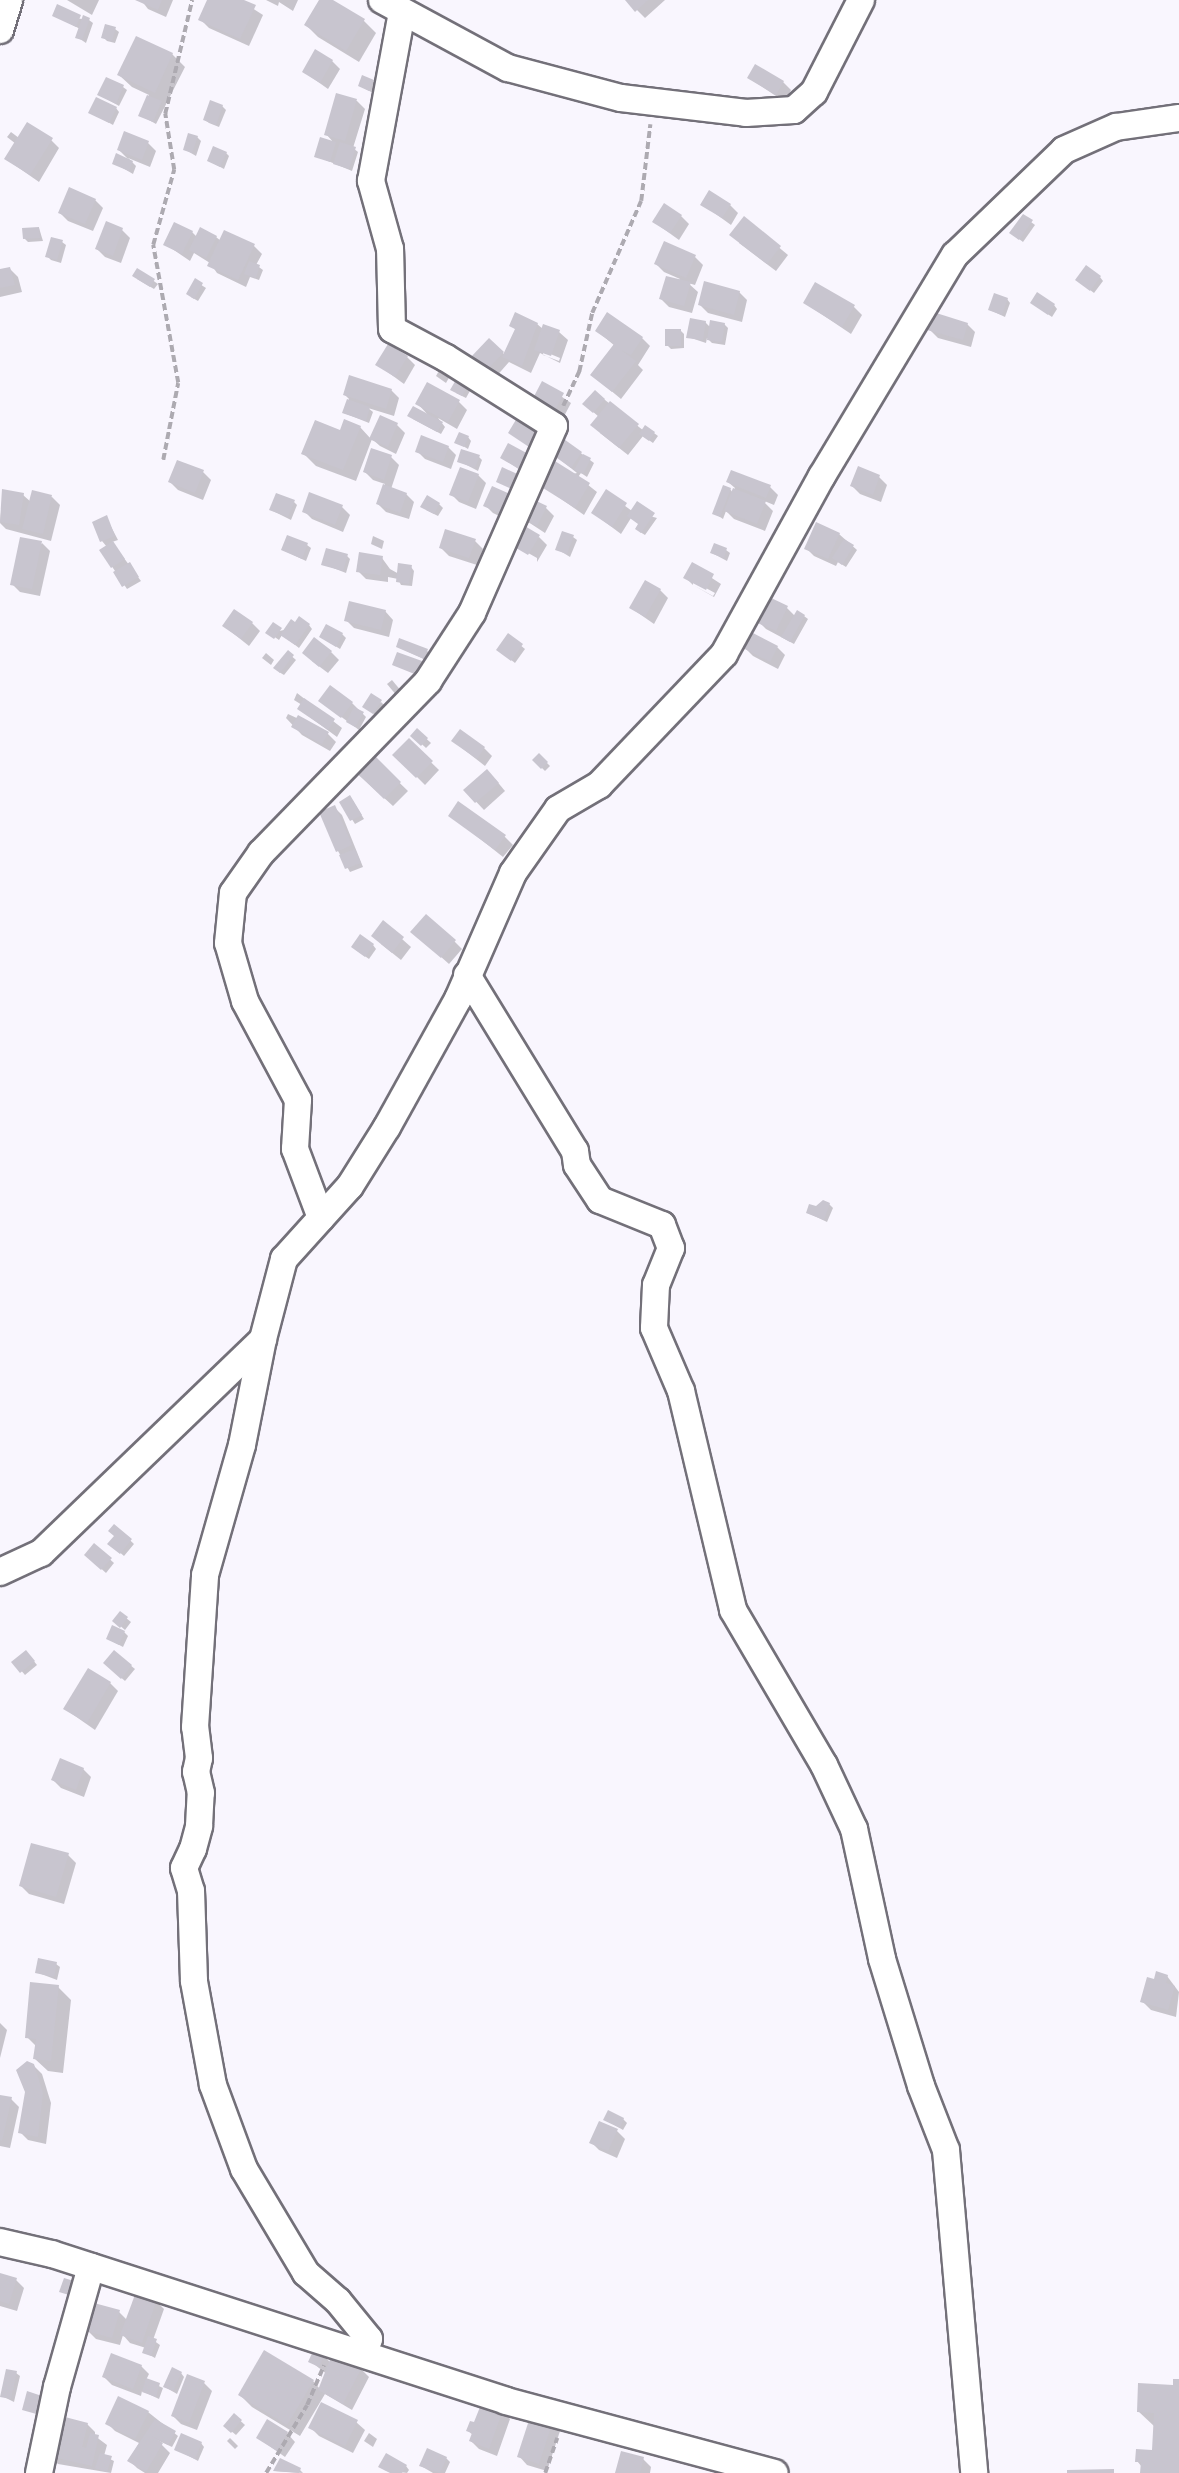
<!DOCTYPE html>
<style>
body{margin:0}
#map{position:relative;width:1179px;height:2473px;overflow:hidden;background:#f9f6fe;font-family:Ubuntu,sans-serif}
div>[style]{position:absolute}
.shadow>*{inset:0;background:#0003}
.building>*{inset:0;background:#c8c5cf}
.path>*{height:3.5px;margin-top:-1.75px;transform-origin:0;background:repeating-linear-gradient(90deg,#adaab1 0 7px,transparent 0 10.5px)}
.roads{filter:drop-shadow(2px 0 #737079) drop-shadow(-2px 0 #737079) drop-shadow(0 2px #737079) drop-shadow(0 -2px #737079)}
.minor>*{height:26px;margin:-13px;padding:0 13px;transform-origin:13px;border-radius:13px;background:#fff}
span{translate:-50% -50%;white-space:nowrap;text-align:center;line-height:1.15;-webkit-text-stroke:6px #f9f6fe;paint-order:stroke}
</style>
<div id="map">
<div class="shadow">
<i style="clip-path:polygon(67px 0,99px 0,92px 15px)"></i>
<i style="clip-path:polygon(141px 0,173px 0,166px 17px,148px 9px)"></i>
<i style="clip-path:polygon(209px 0,240px 0,263px 15px,249px 46px,209px 28px,201px 20px)"></i>
<i style="clip-path:polygon(266px 0,298px 0,293px 11px,279px 2px,278px 6px)"></i>
<i style="clip-path:polygon(321px 0,330px 0,364px 21px,376px 33px,359px 62px,318px 37px,306px 25px)"></i>
<i style="clip-path:polygon(627px 0,665px 0,645px 18px)"></i>
<i style="clip-path:polygon(54px 15px,89px 20px,93px 23px,86px 43px,77px 37px,80px 29px)"></i>
<i style="clip-path:polygon(115px 29px,119px 32px,115px 43px,107px 41px,103px 37px)"></i>
<i style="clip-path:polygon(136px 38px,172px 54px,185px 67px,156px 124px,140px 115px,149px 95px,132px 87px,119px 75px)"></i>
<i style="clip-path:polygon(332px 61px,340px 69px,328px 89px,304px 72px)"></i>
<i style="clip-path:polygon(749px 78px,783px 82px,791px 90px,785px 102px)"></i>
<i style="clip-path:polygon(373px 81px,376px 85px,373px 93px,360px 86px)"></i>
<i style="clip-path:polygon(123px 87px,127px 90px,119px 106px,100px 95px)"></i>
<i style="clip-path:polygon(337px 95px,357px 101px,365px 109px,353px 148px,358px 152px,352px 171px,316px 156px,334px 143px,326px 134px)"></i>
<i style="clip-path:polygon(222px 106px,226px 110px,219px 127px,209px 123px,205px 120px)"></i>
<i style="clip-path:polygon(116px 108px,119px 112px,113px 125px,90px 112px)"></i>
<i style="clip-path:polygon(11px 132px,19px 138px,51px 140px,59px 148px,39px 182px,6px 159px,16px 144px,7px 137px)"></i>
<i style="clip-path:polygon(197px 137px,201px 141px,196px 156px,184px 149px)"></i>
<i style="clip-path:polygon(148px 143px,156px 151px,150px 167px,128px 158px,136px 166px,133px 174px,114px 163px,130px 161px,119px 150px)"></i>
<i style="clip-path:polygon(226px 153px,229px 156px,224px 169px,209px 161px)"></i>
<i style="clip-path:polygon(95px 200px,103px 208px,93px 231px,68px 221px,60px 213px)"></i>
<i style="clip-path:polygon(702px 204px,730px 205px,738px 213px,731px 225px)"></i>
<i style="clip-path:polygon(681px 216px,689px 224px,679px 240px,654px 222px)"></i>
<i style="clip-path:polygon(744px 218px,788px 255px,776px 271px,739px 243px)"></i>
<i style="clip-path:polygon(1031px 222px,1035px 225px,1023px 242px,1015px 236px)"></i>
<i style="clip-path:polygon(39px 228px,43px 241px,28px 242px,24px 238px)"></i>
<i style="clip-path:polygon(122px 230px,130px 238px,121px 263px,105px 257px,97px 249px)"></i>
<i style="clip-path:polygon(192px 232px,197px 237px,216px 237px,221px 241px,254px 246px,262px 254px,256px 265px,263px 270px,259px 280px,250px 277px,246px 287px,217px 273px,210px 263px,194px 253px,190px 261px,165px 244px)"></i>
<i style="clip-path:polygon(62px 242px,66px 245px,61px 263px,51px 260px,47px 256px)"></i>
<i style="clip-path:polygon(695px 257px,703px 265px,695px 285px,688px 283px,698px 292px,692px 313px,669px 307px,661px 299px,680px 279px,664px 272px,656px 264px)"></i>
<i style="clip-path:polygon(10px 269px,18px 277px,22px 292px,0 297px,0 271px)"></i>
<i style="clip-path:polygon(138px 270px,158px 284px,154px 289px,137px 279px)"></i>
<i style="clip-path:polygon(1100px 277px,1103px 281px,1094px 293px,1081px 283px)"></i>
<i style="clip-path:polygon(195px 281px,206px 288px,198px 301px,191px 297px)"></i>
<i style="clip-path:polygon(739px 292px,747px 300px,742px 322px,708px 313px,700px 305px)"></i>
<i style="clip-path:polygon(1007px 299px,1010px 303px,1005px 317px,990px 310px)"></i>
<i style="clip-path:polygon(805px 303px,854px 307px,862px 315px,851px 334px)"></i>
<i style="clip-path:polygon(1054px 305px,1057px 309px,1052px 317px,1036px 306px)"></i>
<i style="clip-path:polygon(705px 322px,710px 327px,724px 324px,728px 328px,725px 345px,712px 343px,707px 338px,706px 343px,688px 337px)"></i>
<i style="clip-path:polygon(evenodd,537px 324px,543px 329px,544px 326px,559px 332px,568px 340px,560px 363px,540px 353px,531px 373px,509px 362px,494px 379px,472px 358px,489px 340px,505px 355px,517px 330px,511px 326px,537px 324px,543px 351px,560px 358px,559px 361px,543px 355px,543px 351px)"></i>
<i style="clip-path:polygon(967px 324px,975px 332px,971px 347px,938px 338px,929px 329px)"></i>
<i style="clip-path:polygon(597px 331px,642px 338px,650px 346px,638px 365px,643px 370px,621px 399px,592px 375px,615px 346px)"></i>
<i style="clip-path:polygon(681px 331px,684px 334px,684px 348px,671px 349px,667px 345px)"></i>
<i style="clip-path:polygon(407px 357px,415px 365px,404px 384px,378px 365px)"></i>
<i style="clip-path:polygon(440px 369px,450px 376px,446px 383px,436px 376px)"></i>
<i style="clip-path:polygon(543px 384px,571px 403px,560px 424px)"></i>
<i style="clip-path:polygon(468px 386px,471px 389px,466px 398px,456px 393px)"></i>
<i style="clip-path:polygon(391px 390px,399px 398px,394px 416px,368px 408px,373px 412px,369px 423px,344px 413px,349px 399px,345px 395px)"></i>
<i style="clip-path:polygon(595px 392px,644px 431px,654px 433px,658px 436px,653px 443px,643px 436px,628px 455px,600px 433px,599px 417px,584px 404px)"></i>
<i style="clip-path:polygon(459px 402px,467px 410px,457px 429px,438px 418px,445px 427px,441px 434px,413px 419px,429px 416px,417px 403px)"></i>
<i style="clip-path:polygon(397px 425px,405px 433px,396px 454px,380px 446px,372px 439px,356px 481px,316px 466px,303px 453px,341px 432px,360px 427px,371px 439px)"></i>
<i style="clip-path:polygon(468px 437px,471px 441px,468px 449px,456px 442px)"></i>
<i style="clip-path:polygon(562px 439px,594px 463px,587px 477px,581px 473px,578px 477px,597px 492px,584px 515px,537px 482px,577px 473px,552px 453px)"></i>
<i style="clip-path:polygon(509px 446px,532px 478px,502px 458px)"></i>
<i style="clip-path:polygon(448px 447px,456px 455px,451px 469px,425px 459px,417px 451px)"></i>
<i style="clip-path:polygon(391px 457px,399px 465px,391px 489px,406px 494px,414px 502px,409px 519px,386px 512px,378px 504px,385px 484px,373px 480px,365px 472px)"></i>
<i style="clip-path:polygon(479px 457px,482px 460px,478px 471px,459px 461px)"></i>
<i style="clip-path:polygon(203px 472px,211px 480px,203px 500px,178px 490px,170px 482px)"></i>
<i style="clip-path:polygon(478px 475px,486px 483px,476px 509px,459px 502px,451px 494px)"></i>
<i style="clip-path:polygon(879px 477px,887px 485px,881px 502px,860px 494px,852px 486px)"></i>
<i style="clip-path:polygon(728px 482px,770px 487px,778px 495px,774px 505px,762px 500px,773px 511px,765px 531px,734px 519px,726px 511px,723px 519px,714px 513px,730px 489px,733px 493px,735px 488px)"></i>
<i style="clip-path:polygon(3px 491px,23px 495px,31px 502px,52px 497px,60px 505px,51px 541px,6px 529px,0 523px)"></i>
<i style="clip-path:polygon(606px 492px,632px 511px,657px 518px,645px 535px,640px 532px,639px 524px,631px 518px,621px 534px,593px 513px)"></i>
<i style="clip-path:polygon(294px 502px,297px 505px,291px 520px,271px 510px)"></i>
<i style="clip-path:polygon(439px 504px,443px 508px,438px 516px,426px 510px)"></i>
<i style="clip-path:polygon(485px 505px,546px 508px,554px 516px,545px 533px,519px 516px,516px 524px,493px 513px)"></i>
<i style="clip-path:polygon(342px 507px,350px 515px,343px 532px,312px 519px,304px 511px)"></i>
<i style="clip-path:polygon(106px 517px,118px 540px,112px 542px,141px 581px,127px 589px,101px 550px,107px 547px,102px 541px)"></i>
<i style="clip-path:polygon(839px 534px,857px 550px,846px 567px,838px 562px,836px 566px,814px 556px,806px 548px)"></i>
<i style="clip-path:polygon(373px 536px,384px 541px,382px 549px,371px 544px)"></i>
<i style="clip-path:polygon(539px 537px,547px 545px,537px 562px,537px 558px,514px 545px)"></i>
<i style="clip-path:polygon(573px 537px,577px 540px,570px 557px,557px 549px)"></i>
<i style="clip-path:polygon(475px 541px,483px 549px,477px 565px,449px 556px,441px 548px)"></i>
<i style="clip-path:polygon(42px 543px,50px 551px,40px 596px,20px 592px,12px 584px)"></i>
<i style="clip-path:polygon(307px 545px,311px 548px,306px 561px,283px 550px)"></i>
<i style="clip-path:polygon(726px 550px,730px 553px,727px 561px,712px 553px)"></i>
<i style="clip-path:polygon(347px 556px,350px 559px,346px 573px,323px 564px)"></i>
<i style="clip-path:polygon(382px 558px,390px 569px,399px 574px,411px 567px,414px 571px,412px 586px,401px 585px,398px 579px,388px 577px,388px 582px,366px 579px,358px 571px)"></i>
<i style="clip-path:polygon(692px 565px,721px 584px,714px 597px,693px 585px,713px 596px,715px 593px,693px 581px,693px 585px,686px 578px)"></i>
<i style="clip-path:polygon(660px 590px,668px 598px,654px 624px,631px 608px)"></i>
<i style="clip-path:polygon(786px 607px,795px 616px,804px 616px,808px 619px,794px 644px,766px 629px,758px 621px)"></i>
<i style="clip-path:polygon(385px 611px,393px 620px,389px 637px,354px 628px,346px 620px)"></i>
<i style="clip-path:polygon(252px 623px,260px 631px,249px 646px,224px 626px)"></i>
<i style="clip-path:polygon(309px 625px,312px 629px,299px 648px,282px 635px,279px 640px,269px 633px)"></i>
<i style="clip-path:polygon(342px 634px,346px 638px,340px 649px,321px 637px)"></i>
<i style="clip-path:polygon(509px 636px,525px 649px,515px 663px,502px 653px)"></i>
<i style="clip-path:polygon(398px 647px,427px 651px,431px 654px,428px 661px)"></i>
<i style="clip-path:polygon(777px 647px,785px 655px,778px 669px,753px 656px,745px 648px)"></i>
<i style="clip-path:polygon(331px 652px,339px 660px,328px 673px,312px 661px)"></i>
<i style="clip-path:polygon(266px 653px,274px 660px,271px 665px,262px 658px)"></i>
<i style="clip-path:polygon(288px 653px,296px 660px,284px 675px,279px 672px)"></i>
<i style="clip-path:polygon(392px 680px,402px 692px,397px 696px,387px 684px)"></i>
<i style="clip-path:polygon(297px 693px,342px 728px,337px 737px,299px 709px,302px 705px,294px 700px)"></i>
<i style="clip-path:polygon(320px 701px,352px 703px,366px 717px,359px 730px)"></i>
<i style="clip-path:polygon(381px 702px,384px 705px,377px 716px,368px 710px)"></i>
<i style="clip-path:polygon(288px 714px,325px 731px,336px 742px,330px 751px,302px 735px,286px 718px)"></i>
<i style="clip-path:polygon(418px 731px,431px 743px,426px 748px,413px 736px)"></i>
<i style="clip-path:polygon(409px 741px,439px 770px,425px 785px,395px 755px)"></i>
<i style="clip-path:polygon(453px 741px,484px 748px,492px 756px,485px 766px)"></i>
<i style="clip-path:polygon(539px 755px,550px 766px,545px 771px,534px 760px)"></i>
<i style="clip-path:polygon(376px 760px,408px 791px,393px 806px,351px 768px,361px 766px,365px 771px)"></i>
<i style="clip-path:polygon(495px 779px,505px 791px,484px 810px,465px 790px)"></i>
<i style="clip-path:polygon(353px 801px,364px 819px,355px 824px,341px 802px)"></i>
<i style="clip-path:polygon(334px 807px,342px 815px,363px 867px,350px 872px,338px 851px)"></i>
<i style="clip-path:polygon(450px 815px,505px 837px,513px 845px,503px 857px)"></i>
<i style="clip-path:polygon(384px 923px,411px 947px,401px 960px,381px 944px)"></i>
<i style="clip-path:polygon(421px 939px,454px 941px,462px 949px,449px 964px)"></i>
<i style="clip-path:polygon(373px 945px,376px 949px,369px 959px,356px 950px)"></i>
<i style="clip-path:polygon(829px 1204px,833px 1208px,827px 1222px,808px 1213px)"></i>
<i style="clip-path:polygon(115px 1526px,134px 1544px,124px 1556px,110px 1544px,116px 1536px)"></i>
<i style="clip-path:polygon(94px 1545px,114px 1563px,106px 1573px,86px 1555px)"></i>
<i style="clip-path:polygon(120px 1613px,131px 1622px,125px 1630px,118px 1624px)"></i>
<i style="clip-path:polygon(124px 1632px,128px 1636px,123px 1647px,108px 1639px)"></i>
<i style="clip-path:polygon(114px 1652px,135px 1669px,125px 1681px,109px 1667px)"></i>
<i style="clip-path:polygon(29px 1655px,37px 1665px,25px 1675px,14px 1662px)"></i>
<i style="clip-path:polygon(110px 1683px,118px 1691px,95px 1730px,65px 1709px)"></i>
<i style="clip-path:polygon(83px 1769px,91px 1777px,84px 1797px,61px 1788px,53px 1780px)"></i>
<i style="clip-path:polygon(68px 1855px,76px 1863px,64px 1904px,29px 1894px,21px 1886px)"></i>
<i style="clip-path:polygon(56px 1964px,60px 1967px,57px 1980px,36px 1972px)"></i>
<i style="clip-path:polygon(1167px 1976px,1179px 1992px,1176px 2017px,1151px 2010px,1142px 2001px,1155px 1981px)"></i>
<i style="clip-path:polygon(58px 1987px,71px 2000px,63px 2073px,48px 2071px,35px 2059px,37px 2047px,27px 2037px)"></i>
<i style="clip-path:polygon(0 2023px,7px 2030px,0 2058px)"></i>
<i style="clip-path:polygon(33px 2065px,42px 2074px,51px 2103px,46px 2144px,28px 2140px,20px 2132px)"></i>
<i style="clip-path:polygon(0 2096px,11px 2099px,19px 2107px,10px 2148px,0 2146px)"></i>
<i style="clip-path:polygon(623px 2119px,627px 2123px,623px 2130px,606px 2120px)"></i>
<i style="clip-path:polygon(599px 2123px,617px 2131px,625px 2139px,617px 2158px,599px 2150px,591px 2142px)"></i>
<i style="clip-path:polygon(0 2275px,16px 2280px,24px 2288px,17px 2311px,0 2306px)"></i>
<i style="clip-path:polygon(156px 2301px,164px 2309px,153px 2340px,160px 2345px,155px 2358px,144px 2352px,146px 2348px,130px 2343px,123px 2335px,120px 2345px,96px 2339px,88px 2331px,119px 2312px,127px 2320px)"></i>
<i style="clip-path:polygon(324px 2356px,330px 2362px,361px 2369px,369px 2377px,352px 2410px,325px 2394px,300px 2436px,252px 2407px,240px 2395px,313px 2381px,320px 2389px,328px 2375px,310px 2361px)"></i>
<i style="clip-path:polygon(141px 2366px,149px 2374px,146px 2380px,163px 2388px,159px 2399px,142px 2391px,141px 2396px,112px 2385px,104px 2377px)"></i>
<i style="clip-path:polygon(16px 2373px,20px 2376px,14px 2402px,2px 2396px)"></i>
<i style="clip-path:polygon(181px 2373px,184px 2377px,177px 2394px,165px 2387px)"></i>
<i style="clip-path:polygon(188px 2376px,204px 2383px,212px 2391px,197px 2430px,181px 2424px,173px 2416px)"></i>
<i style="clip-path:polygon(1179px 2381px,1179px 2473px,1142px 2473px,1142px 2467px,1137px 2461px,1153px 2452px,1155px 2427px,1138px 2411px)"></i>
<i style="clip-path:polygon(502px 2411px,510px 2419px,497px 2456px,479px 2449px,471px 2441px,473px 2435px,468px 2431px)"></i>
<i style="clip-path:polygon(148px 2412px,178px 2436px,172px 2447px,157px 2440px,170px 2453px,158px 2473px,145px 2473px,137px 2468px,129px 2460px,139px 2443px,115px 2431px,107px 2423px)"></i>
<i style="clip-path:polygon(234px 2415px,245px 2425px,236px 2435px,225px 2426px)"></i>
<i style="clip-path:polygon(356px 2422px,365px 2430px,353px 2453px,319px 2436px,311px 2428px)"></i>
<i style="clip-path:polygon(552px 2423px,560px 2431px,547px 2471px,527px 2465px,519px 2456px)"></i>
<i style="clip-path:polygon(87px 2424px,95px 2432px,95px 2436px,107px 2445px,104px 2456px,114px 2461px,111px 2473px,58px 2464px,50px 2456px)"></i>
<i style="clip-path:polygon(287px 2433px,295px 2442px,285px 2457px,258px 2438px)"></i>
<i style="clip-path:polygon(369px 2433px,377px 2439px,373px 2447px,364px 2441px)"></i>
<i style="clip-path:polygon(230px 2438px,238px 2446px,235px 2449px,227px 2441px)"></i>
<i style="clip-path:polygon(201px 2443px,204px 2447px,198px 2461px,176px 2449px)"></i>
<i style="clip-path:polygon(446px 2458px,450px 2462px,445px 2473px,433px 2473px,421px 2466px)"></i>
<i style="clip-path:polygon(643px 2459px,651px 2467px,650px 2473px,616px 2473px)"></i>
<i style="clip-path:polygon(406px 2466px,409px 2470px,407px 2473px,384px 2470px)"></i>
<i style="clip-path:polygon(300px 2470px,303px 2473px,275px 2471px)"></i>
</div>
<div class="building">
<i style="clip-path:polygon(135px 0,162px 0,158px 10px)"></i>
<i style="clip-path:polygon(207px 0,244px 0,256px 5px,240px 39px,198px 20px)"></i>
<i style="clip-path:polygon(319px 0,333px 0,365px 19px,346px 51px,304px 25px)"></i>
<i style="clip-path:polygon(625px 0,648px 0,635px 12px)"></i>
<i style="clip-path:polygon(57px 4px,81px 15px,76px 27px,52px 16px)"></i>
<i style="clip-path:polygon(83px 15px,90px 18px,82px 40px,75px 38px)"></i>
<i style="clip-path:polygon(105px 24px,116px 27px,112px 41px,101px 38px)"></i>
<i style="clip-path:polygon(136px 36px,173px 53px,155px 93px,117px 75px)"></i>
<i style="clip-path:polygon(315px 49px,333px 60px,320px 83px,302px 72px)"></i>
<i style="clip-path:polygon(755px 64px,784px 81px,776px 95px,747px 78px)"></i>
<i style="clip-path:polygon(362px 75px,374px 80px,369px 91px,358px 86px)"></i>
<i style="clip-path:polygon(106px 77px,124px 85px,116px 104px,97px 95px)"></i>
<i style="clip-path:polygon(336px 93px,357px 99px,345px 141px,324px 135px)"></i>
<i style="clip-path:polygon(147px 95px,162px 101px,153px 122px,138px 116px)"></i>
<i style="clip-path:polygon(96px 97px,117px 107px,109px 123px,88px 113px)"></i>
<i style="clip-path:polygon(210px 100px,223px 105px,216px 125px,203px 120px)"></i>
<i style="clip-path:polygon(27px 122px,53px 138px,30px 175px,4px 159px)"></i>
<i style="clip-path:polygon(124px 131px,149px 141px,142px 160px,117px 150px)"></i>
<i style="clip-path:polygon(188px 133px,198px 136px,192px 153px,183px 150px)"></i>
<i style="clip-path:polygon(320px 137px,336px 142px,330px 162px,314px 157px)"></i>
<i style="clip-path:polygon(340px 142px,356px 147px,349px 169px,333px 164px)"></i>
<i style="clip-path:polygon(213px 146px,227px 152px,220px 167px,207px 161px)"></i>
<i style="clip-path:polygon(116px 153px,133px 161px,129px 171px,112px 164px)"></i>
<i style="clip-path:polygon(69px 187px,96px 199px,85px 224px,58px 213px)"></i>
<i style="clip-path:polygon(709px 190px,731px 204px,722px 218px,700px 205px)"></i>
<i style="clip-path:polygon(664px 203px,682px 215px,670px 233px,652px 222px)"></i>
<i style="clip-path:polygon(1023px 214px,1033px 220px,1019px 240px,1009px 233px)"></i>
<i style="clip-path:polygon(744px 216px,781px 246px,767px 264px,729px 235px)"></i>
<i style="clip-path:polygon(106px 221px,123px 228px,113px 256px,95px 249px)"></i>
<i style="clip-path:polygon(174px 222px,193px 231px,182px 254px,163px 245px)"></i>
<i style="clip-path:polygon(39px 227px,40px 238px,23px 239px,22px 228px)"></i>
<i style="clip-path:polygon(200px 227px,217px 236px,206px 258px,189px 250px)"></i>
<i style="clip-path:polygon(224px 230px,255px 244px,238px 280px,207px 266px)"></i>
<i style="clip-path:polygon(51px 237px,63px 240px,57px 260px,45px 257px)"></i>
<i style="clip-path:polygon(664px 241px,696px 255px,686px 278px,654px 264px)"></i>
<i style="clip-path:polygon(249px 261px,260px 265px,256px 278px,244px 274px)"></i>
<i style="clip-path:polygon(1086px 265px,1101px 276px,1090px 291px,1075px 280px)"></i>
<i style="clip-path:polygon(10px 267px,15px 285px,0 288px,0 269px)"></i>
<i style="clip-path:polygon(137px 268px,155px 279px,150px 287px,132px 276px)"></i>
<i style="clip-path:polygon(666px 276px,691px 282px,684px 306px,659px 299px)"></i>
<i style="clip-path:polygon(195px 278px,203px 283px,194px 299px,186px 294px)"></i>
<i style="clip-path:polygon(704px 281px,740px 291px,734px 315px,698px 305px)"></i>
<i style="clip-path:polygon(815px 282px,855px 305px,842px 327px,803px 303px)"></i>
<i style="clip-path:polygon(1037px 292px,1055px 304px,1048px 315px,1030px 303px)"></i>
<i style="clip-path:polygon(994px 293px,1008px 298px,1002px 315px,988px 310px)"></i>
<i style="clip-path:polygon(515px 312px,538px 323px,522px 366px,502px 357px,515px 329px,509px 326px)"></i>
<i style="clip-path:polygon(607px 312px,643px 337px,631px 355px,621px 350px,636px 361px,612px 392px,590px 375px,614px 344px,595px 331px)"></i>
<i style="clip-path:polygon(933px 312px,968px 323px,963px 340px,927px 330px)"></i>
<i style="clip-path:polygon(690px 318px,706px 321px,703px 340px,686px 338px)"></i>
<i style="clip-path:polygon(710px 320px,725px 323px,722px 342px,707px 340px)"></i>
<i style="clip-path:polygon(543px 324px,560px 330px,551px 356px,534px 350px)"></i>
<i style="clip-path:polygon(665px 329px,681px 329px,681px 346px,665px 346px)"></i>
<i style="clip-path:polygon(489px 338px,504px 352px,485px 372px,470px 358px)"></i>
<i style="clip-path:polygon(388px 344px,408px 356px,395px 377px,375px 365px)"></i>
<i style="clip-path:polygon(349px 375px,392px 389px,386px 409px,343px 395px)"></i>
<i style="clip-path:polygon(457px 378px,469px 384px,462px 396px,450px 390px)"></i>
<i style="clip-path:polygon(542px 381px,564px 393px,551px 418px,529px 406px)"></i>
<i style="clip-path:polygon(427px 382px,460px 400px,448px 422px,415px 404px)"></i>
<i style="clip-path:polygon(595px 390px,605px 399px,593px 413px,582px 404px)"></i>
<i style="clip-path:polygon(347px 399px,370px 407px,366px 421px,342px 413px)"></i>
<i style="clip-path:polygon(610px 401px,639px 424px,619px 448px,590px 425px)"></i>
<i style="clip-path:polygon(413px 406px,443px 422px,437px 432px,407px 416px)"></i>
<i style="clip-path:polygon(380px 415px,398px 423px,388px 447px,369px 439px)"></i>
<i style="clip-path:polygon(517px 418px,539px 432px,529px 447px,508px 433px)"></i>
<i style="clip-path:polygon(344px 419px,361px 426px,343px 470px,301px 454px,315px 420px,340px 430px)"></i>
<i style="clip-path:polygon(645px 425px,655px 432px,649px 441px,639px 434px)"></i>
<i style="clip-path:polygon(459px 432px,469px 436px,464px 447px,454px 443px)"></i>
<i style="clip-path:polygon(421px 435px,449px 446px,443px 462px,415px 452px)"></i>
<i style="clip-path:polygon(561px 437px,582px 452px,571px 468px,550px 453px)"></i>
<i style="clip-path:polygon(508px 443px,532px 456px,523px 471px,500px 458px)"></i>
<i style="clip-path:polygon(371px 448px,392px 455px,384px 480px,363px 472px)"></i>
<i style="clip-path:polygon(461px 449px,480px 455px,475px 468px,457px 462px)"></i>
<i style="clip-path:polygon(583px 454px,591px 458px,583px 474px,574px 470px)"></i>
<i style="clip-path:polygon(550px 458px,590px 483px,575px 508px,535px 483px)"></i>
<i style="clip-path:polygon(177px 460px,204px 470px,195px 493px,168px 482px)"></i>
<i style="clip-path:polygon(858px 466px,880px 475px,873px 495px,850px 486px)"></i>
<i style="clip-path:polygon(460px 467px,479px 474px,468px 502px,449px 495px)"></i>
<i style="clip-path:polygon(502px 467px,524px 477px,518px 492px,496px 482px)"></i>
<i style="clip-path:polygon(731px 470px,771px 485px,766px 498px,726px 482px)"></i>
<i style="clip-path:polygon(383px 484px,407px 493px,400px 513px,376px 504px)"></i>
<i style="clip-path:polygon(723px 485px,731px 488px,720px 517px,712px 514px)"></i>
<i style="clip-path:polygon(492px 486px,517px 497px,508px 517px,483px 506px)"></i>
<i style="clip-path:polygon(733px 488px,766px 501px,757px 524px,724px 511px)"></i>
<i style="clip-path:polygon(2px 489px,24px 493px,19px 525px,0 522px)"></i>
<i style="clip-path:polygon(606px 489px,627px 503px,612px 527px,591px 513px)"></i>
<i style="clip-path:polygon(32px 490px,52px 495px,43px 534px,22px 529px)"></i>
<i style="clip-path:polygon(309px 492px,343px 505px,335px 525px,302px 512px)"></i>
<i style="clip-path:polygon(276px 493px,295px 500px,288px 517px,269px 510px)"></i>
<i style="clip-path:polygon(427px 495px,440px 503px,434px 514px,420px 507px)"></i>
<i style="clip-path:polygon(528px 497px,547px 506px,537px 526px,517px 517px)"></i>
<i style="clip-path:polygon(637px 501px,655px 513px,641px 533px,635px 529px,638px 524px,627px 516px)"></i>
<i style="clip-path:polygon(107px 515px,115px 536px,100px 542px,92px 522px)"></i>
<i style="clip-path:polygon(816px 522px,840px 533px,828px 559px,804px 549px)"></i>
<i style="clip-path:polygon(523px 525px,540px 535px,528px 555px,511px 545px)"></i>
<i style="clip-path:polygon(445px 529px,476px 539px,469px 558px,439px 548px)"></i>
<i style="clip-path:polygon(562px 531px,574px 535px,567px 554px,555px 550px)"></i>
<i style="clip-path:polygon(287px 535px,308px 543px,302px 559px,281px 550px)"></i>
<i style="clip-path:polygon(20px 537px,42px 541px,32px 589px,10px 585px)"></i>
<i style="clip-path:polygon(844px 539px,854px 545px,842px 565px,832px 558px)"></i>
<i style="clip-path:polygon(113px 541px,125px 559px,111px 568px,99px 550px)"></i>
<i style="clip-path:polygon(714px 543px,727px 548px,724px 558px,710px 553px)"></i>
<i style="clip-path:polygon(326px 548px,348px 554px,343px 571px,321px 565px)"></i>
<i style="clip-path:polygon(359px 552px,383px 556px,380px 575px,356px 572px)"></i>
<i style="clip-path:polygon(130px 562px,139px 577px,122px 587px,113px 572px)"></i>
<i style="clip-path:polygon(692px 562px,714px 574px,706px 590px,683px 578px)"></i>
<i style="clip-path:polygon(398px 563px,412px 565px,409px 584px,396px 582px)"></i>
<i style="clip-path:polygon(645px 580px,661px 589px,645px 617px,629px 608px)"></i>
<i style="clip-path:polygon(767px 596px,788px 606px,776px 631px,755px 622px)"></i>
<i style="clip-path:polygon(349px 601px,386px 610px,381px 630px,344px 621px)"></i>
<i style="clip-path:polygon(234px 609px,253px 622px,241px 639px,222px 626px)"></i>
<i style="clip-path:polygon(797px 610px,805px 615px,790px 642px,781px 637px)"></i>
<i style="clip-path:polygon(299px 616px,310px 624px,295px 645px,280px 635px,291px 619px,295px 622px)"></i>
<i style="clip-path:polygon(273px 622px,282px 628px,274px 639px,265px 633px)"></i>
<i style="clip-path:polygon(326px 624px,343px 633px,336px 647px,319px 637px)"></i>
<i style="clip-path:polygon(751px 632px,778px 646px,770px 662px,743px 648px)"></i>
<i style="clip-path:polygon(508px 633px,523px 644px,511px 661px,496px 650px)"></i>
<i style="clip-path:polygon(314px 637px,332px 651px,319px 667px,302px 653px)"></i>
<i style="clip-path:polygon(399px 638px,428px 649px,424px 659px,396px 647px)"></i>
<i style="clip-path:polygon(288px 650px,294px 655px,280px 673px,273px 668px)"></i>
<i style="clip-path:polygon(397px 652px,422px 661px,417px 675px,392px 665px)"></i>
<i style="clip-path:polygon(330px 685px,353px 702px,341px 718px,318px 701px)"></i>
<i style="clip-path:polygon(371px 693px,382px 700px,373px 714px,362px 707px)"></i>
<i style="clip-path:polygon(304px 698px,335px 719px,328px 730px,297px 709px)"></i>
<i style="clip-path:polygon(354px 707px,364px 712px,355px 727px,346px 722px)"></i>
<i style="clip-path:polygon(298px 715px,329px 732px,322px 744px,291px 727px)"></i>
<i style="clip-path:polygon(417px 728px,428px 738px,421px 746px,410px 736px)"></i>
<i style="clip-path:polygon(460px 729px,485px 747px,477px 759px,451px 741px)"></i>
<i style="clip-path:polygon(409px 738px,433px 761px,416px 778px,392px 755px)"></i>
<i style="clip-path:polygon(539px 753px,548px 762px,541px 769px,532px 760px)"></i>
<i style="clip-path:polygon(376px 757px,401px 782px,384px 799px,359px 775px)"></i>
<i style="clip-path:polygon(487px 769px,499px 783px,475px 803px,463px 790px)"></i>
<i style="clip-path:polygon(350px 795px,362px 815px,350px 821px,339px 802px)"></i>
<i style="clip-path:polygon(458px 801px,506px 835px,495px 850px,448px 816px)"></i>
<i style="clip-path:polygon(335px 805px,352px 845px,336px 852px,319px 812px)"></i>
<i style="clip-path:polygon(355px 849px,361px 863px,345px 869px,339px 855px)"></i>
<i style="clip-path:polygon(426px 914px,456px 940px,441px 958px,410px 932px)"></i>
<i style="clip-path:polygon(383px 920px,404px 937px,392px 953px,371px 936px)"></i>
<i style="clip-path:polygon(360px 934px,374px 944px,365px 957px,351px 947px)"></i>
<i style="clip-path:polygon(823px 1200px,830px 1203px,824px 1220px,806px 1213px,809px 1204px,816px 1206px)"></i>
<i style="clip-path:polygon(114px 1524px,132px 1539px,120px 1554px,107px 1544px,114px 1536px,108px 1531px)"></i>
<i style="clip-path:polygon(94px 1543px,112px 1558px,101px 1570px,84px 1555px)"></i>
<i style="clip-path:polygon(120px 1611px,128px 1617px,120px 1628px,112px 1621px)"></i>
<i style="clip-path:polygon(112px 1625px,125px 1631px,119px 1645px,106px 1639px)"></i>
<i style="clip-path:polygon(26px 1650px,35px 1661px,20px 1673px,11px 1662px)"></i>
<i style="clip-path:polygon(114px 1650px,132px 1665px,121px 1679px,103px 1663px)"></i>
<i style="clip-path:polygon(88px 1668px,111px 1682px,87px 1723px,63px 1709px)"></i>
<i style="clip-path:polygon(60px 1758px,84px 1768px,76px 1790px,51px 1780px)"></i>
<i style="clip-path:polygon(31px 1843px,69px 1853px,56px 1897px,19px 1886px)"></i>
<i style="clip-path:polygon(38px 1958px,57px 1962px,54px 1977px,35px 1973px)"></i>
<i style="clip-path:polygon(1156px 1971px,1168px 1975px,1166px 1983px,1175px 1986px,1168px 2010px,1140px 2002px,1147px 1977px,1154px 1979px)"></i>
<i style="clip-path:polygon(30px 1982px,59px 1985px,51px 2061px,33px 2059px,36px 2039px,25px 2038px)"></i>
<i style="clip-path:polygon(27px 2061px,34px 2064px,43px 2093px,38px 2137px,18px 2133px,25px 2092px,16px 2070px)"></i>
<i style="clip-path:polygon(0 2095px,12px 2097px,2px 2141px,0 2140px)"></i>
<i style="clip-path:polygon(608px 2110px,624px 2118px,620px 2128px,603px 2120px)"></i>
<i style="clip-path:polygon(599px 2121px,618px 2129px,608px 2151px,589px 2143px)"></i>
<i style="clip-path:polygon(0 2273px,17px 2278px,9px 2304px,0 2301px)"></i>
<i style="clip-path:polygon(64px 2278px,74px 2281px,69px 2295px,59px 2292px)"></i>
<i style="clip-path:polygon(136px 2292px,157px 2299px,142px 2343px,120px 2335px)"></i>
<i style="clip-path:polygon(94px 2303px,120px 2310px,112px 2338px,86px 2331px)"></i>
<i style="clip-path:polygon(148px 2336px,157px 2339px,151px 2356px,142px 2353px)"></i>
<i style="clip-path:polygon(314px 2349px,325px 2354px,319px 2367px,308px 2362px)"></i>
<i style="clip-path:polygon(264px 2350px,314px 2380px,287px 2425px,238px 2395px)"></i>
<i style="clip-path:polygon(333px 2352px,362px 2367px,343px 2404px,318px 2390px)"></i>
<i style="clip-path:polygon(111px 2353px,142px 2365px,133px 2389px,102px 2377px)"></i>
<i style="clip-path:polygon(172px 2367px,182px 2372px,173px 2391px,163px 2387px)"></i>
<i style="clip-path:polygon(6px 2369px,17px 2371px,11px 2399px,0 2397px)"></i>
<i style="clip-path:polygon(187px 2374px,205px 2381px,189px 2423px,171px 2416px)"></i>
<i style="clip-path:polygon(146px 2378px,160px 2383px,156px 2397px,142px 2392px)"></i>
<i style="clip-path:polygon(1173px 2379px,1179px 2379px,1179px 2473px,1140px 2473px,1141px 2462px,1135px 2462px,1136px 2449px,1152px 2450px,1154px 2413px,1137px 2412px,1138px 2383px,1173px 2385px)"></i>
<i style="clip-path:polygon(27px 2391px,45px 2397px,40px 2415px,22px 2410px)"></i>
<i style="clip-path:polygon(118px 2396px,149px 2411px,135px 2439px,105px 2424px)"></i>
<i style="clip-path:polygon(321px 2402px,358px 2420px,345px 2446px,308px 2428px)"></i>
<i style="clip-path:polygon(482px 2402px,503px 2410px,489px 2449px,469px 2441px,472px 2433px,466px 2431px,470px 2421px,474px 2422px)"></i>
<i style="clip-path:polygon(234px 2413px,242px 2420px,231px 2433px,223px 2426px)"></i>
<i style="clip-path:polygon(531px 2414px,553px 2421px,539px 2464px,517px 2457px)"></i>
<i style="clip-path:polygon(65px 2417px,88px 2423px,82px 2447px,86px 2448px,90px 2433px,99px 2435px,92px 2466px,48px 2456px,58px 2441px)"></i>
<i style="clip-path:polygon(155px 2419px,176px 2431px,168px 2445px,152px 2436px,163px 2443px,146px 2472px,127px 2461px)"></i>
<i style="clip-path:polygon(267px 2419px,288px 2432px,277px 2451px,256px 2438px)"></i>
<i style="clip-path:polygon(181px 2433px,202px 2442px,195px 2459px,174px 2450px)"></i>
<i style="clip-path:polygon(427px 2448px,447px 2457px,440px 2473px,419px 2466px)"></i>
<i style="clip-path:polygon(621px 2451px,644px 2457px,640px 2473px,615px 2473px)"></i>
<i style="clip-path:polygon(100px 2453px,112px 2456px,107px 2472px,95px 2468px)"></i>
<i style="clip-path:polygon(386px 2453px,407px 2465px,402px 2473px,390px 2473px,378px 2467px)"></i>
<i style="clip-path:polygon(280px 2458px,301px 2468px,299px 2473px,273px 2471px)"></i>
<i style="clip-path:polygon(1114px 2469px,1114px 2473px,1067px 2473px,1067px 2470px)"></i>
</div>
<div class="path">
<i style="left:563px;top:406px;width:38px;rotate:-65deg"></i>
<i style="left:579px;top:372px;width:60px;rotate:-77.6deg"></i>
<i style="left:592px;top:313px;width:122px;rotate:-66.4deg"></i>
<i style="left:641px;top:201px;width:77px;rotate:-83.2deg"></i>
<i style="left:163px;top:460px;width:78px;rotate:-79deg"></i>
<i style="left:178px;top:383px;width:140px;rotate:-100.3deg"></i>
<i style="left:153px;top:245px;width:78px;rotate:-74.4deg"></i>
<i style="left:174px;top:170px;width:57px;rotate:-99.1deg"></i>
<i style="left:165px;top:114px;width:117px;rotate:-76.7deg"></i>
<i style="left:266px;top:2473px;width:79px;rotate:-58.9deg"></i>
<i style="left:307px;top:2405px;width:43px;rotate:-67deg"></i>
<i style="left:545px;top:2473px;width:37px;rotate:-71deg"></i>
</div>
<div class="roads">
<div class="minor">
<i style="left:382px;top:0;width:143px;rotate:28.4deg"></i>
<i style="left:508px;top:68px;width:117px;rotate:14.9deg"></i>
<i style="left:621px;top:98px;width:126px;rotate:6.8deg"></i>
<i style="left:746px;top:113px;width:48px;rotate:-3.6deg"></i>
<i style="left:794px;top:110px;width:27px;rotate:-42deg"></i>
<i style="left:814px;top:92px;width:103px;rotate:-62.9deg"></i>
<i style="left:0;top:30px;width:31px;rotate:-73deg"></i>
<i style="left:467px;top:975px;width:206px;rotate:58.5deg"></i>
<i style="left:575px;top:1151px;width:14px;rotate:82deg"></i>
<i style="left:577px;top:1165px;width:42px;rotate:56.7deg"></i>
<i style="left:600px;top:1200px;width:67px;rotate:22deg"></i>
<i style="left:662px;top:1225px;width:25px;rotate:69deg"></i>
<i style="left:671px;top:1248px;width:40px;rotate:112deg"></i>
<i style="left:656px;top:1285px;width:43px;rotate:92.7deg"></i>
<i style="left:654px;top:1328px;width:69px;rotate:66.8deg"></i>
<i style="left:681px;top:1391px;width:225px;rotate:76.6deg"></i>
<i style="left:733px;top:1610px;width:180px;rotate:59.6deg"></i>
<i style="left:824px;top:1765px;width:71px;rotate:64.9deg"></i>
<i style="left:854px;top:1829px;width:133px;rotate:77.8deg"></i>
<i style="left:882px;top:1959px;width:133px;rotate:72.9deg"></i>
<i style="left:921px;top:2086px;width:69px;rotate:68.7deg"></i>
<i style="left:946px;top:2150px;width:324px;rotate:85deg"></i>
<i style="left:321px;top:1218px;width:74px;rotate:-110.6deg"></i>
<i style="left:295px;top:1149px;width:49px;rotate:-86.5deg"></i>
<i style="left:298px;top:1100px;width:112px;rotate:-118.2deg"></i>
<i style="left:245px;top:1001px;width:60px;rotate:-106.3deg"></i>
<i style="left:228px;top:943px;width:50px;rotate:-84.3deg"></i>
<i style="left:233px;top:893px;width:49px;rotate:-55deg"></i>
<i style="left:261px;top:853px;width:240px;rotate:-45.8deg"></i>
<i style="left:428px;top:681px;width:81px;rotate:-57.1deg"></i>
<i style="left:472px;top:613px;width:204px;rotate:-66.3deg"></i>
<i style="left:554px;top:426px;width:128px;rotate:-147.8deg"></i>
<i style="left:446px;top:358px;width:61px;rotate:-151.8deg"></i>
<i style="left:392px;top:329px;width:80px;rotate:-91.4deg"></i>
<i style="left:390px;top:249px;width:71px;rotate:-105.6deg"></i>
<i style="left:371px;top:181px;width:172px;rotate:-79.6deg"></i>
<i style="left:0;top:1572px;width:45px;rotate:-24.9deg"></i>
<i style="left:41px;top:1553px;width:308px;rotate:-43.9deg"></i>
<i style="left:0;top:2242px;width:53px;rotate:13deg"></i>
<i style="left:52px;top:2254px;width:477px;rotate:17.9deg"></i>
<i style="left:506px;top:2401px;width:278px;rotate:15deg"></i>
<i style="left:364px;top:2354px;width:16px;rotate:-72deg"></i>
<i style="left:369px;top:2339px;width:49px;rotate:-129.2deg"></i>
<i style="left:338px;top:2301px;width:43px;rotate:-138.8deg"></i>
<i style="left:306px;top:2273px;width:121px;rotate:-120.8deg"></i>
<i style="left:244px;top:2169px;width:90px;rotate:-110.3deg"></i>
<i style="left:213px;top:2085px;width:106px;rotate:-100.4deg"></i>
<i style="left:194px;top:1981px;width:90px;rotate:-91.9deg"></i>
<i style="left:191px;top:1891px;width:24px;rotate:-107deg"></i>
<i style="left:184px;top:1868px;width:21px;rotate:-65deg"></i>
<i style="left:193px;top:1849px;width:24px;rotate:-75deg"></i>
<i style="left:199px;top:1826px;width:33px;rotate:-87deg"></i>
<i style="left:201px;top:1793px;width:22px;rotate:-103deg"></i>
<i style="left:196px;top:1772px;width:14px;rotate:-78deg"></i>
<i style="left:199px;top:1758px;width:31px;rotate:-97deg"></i>
<i style="left:195px;top:1727px;width:152px;rotate:-86.2deg"></i>
<i style="left:205px;top:1575px;width:135px;rotate:-74.1deg"></i>
<i style="left:242px;top:1445px;width:108px;rotate:-78.8deg"></i>
<i style="left:263px;top:1339px;width:83px;rotate:-75.3deg"></i>
<i style="left:284px;top:1259px;width:98px;rotate:-47.9deg"></i>
<i style="left:350px;top:1186px;width:70px;rotate:-57.9deg"></i>
<i style="left:387px;top:1127px;width:146px;rotate:-61deg"></i>
<i style="left:458px;top:999px;width:137px;rotate:-66.4deg"></i>
<i style="left:513px;top:873px;width:78px;rotate:-54.9deg"></i>
<i style="left:558px;top:809px;width:48px;rotate:-30.3deg"></i>
<i style="left:599px;top:785px;width:181px;rotate:-46.3deg"></i>
<i style="left:724px;top:654px;width:203px;rotate:-61.2deg"></i>
<i style="left:822px;top:476px;width:258px;rotate:-59deg"></i>
<i style="left:955px;top:255px;width:151px;rotate:-43.9deg"></i>
<i style="left:1064px;top:150px;width:57px;rotate:-23.9deg"></i>
<i style="left:1116px;top:127px;width:64px;rotate:-8.1deg"></i>
<i style="left:39px;top:2473px;width:88px;rotate:-78.2deg"></i>
<i style="left:57px;top:2387px;width:125px;rotate:-74.2deg"></i>
</div>
</div>
</div>
